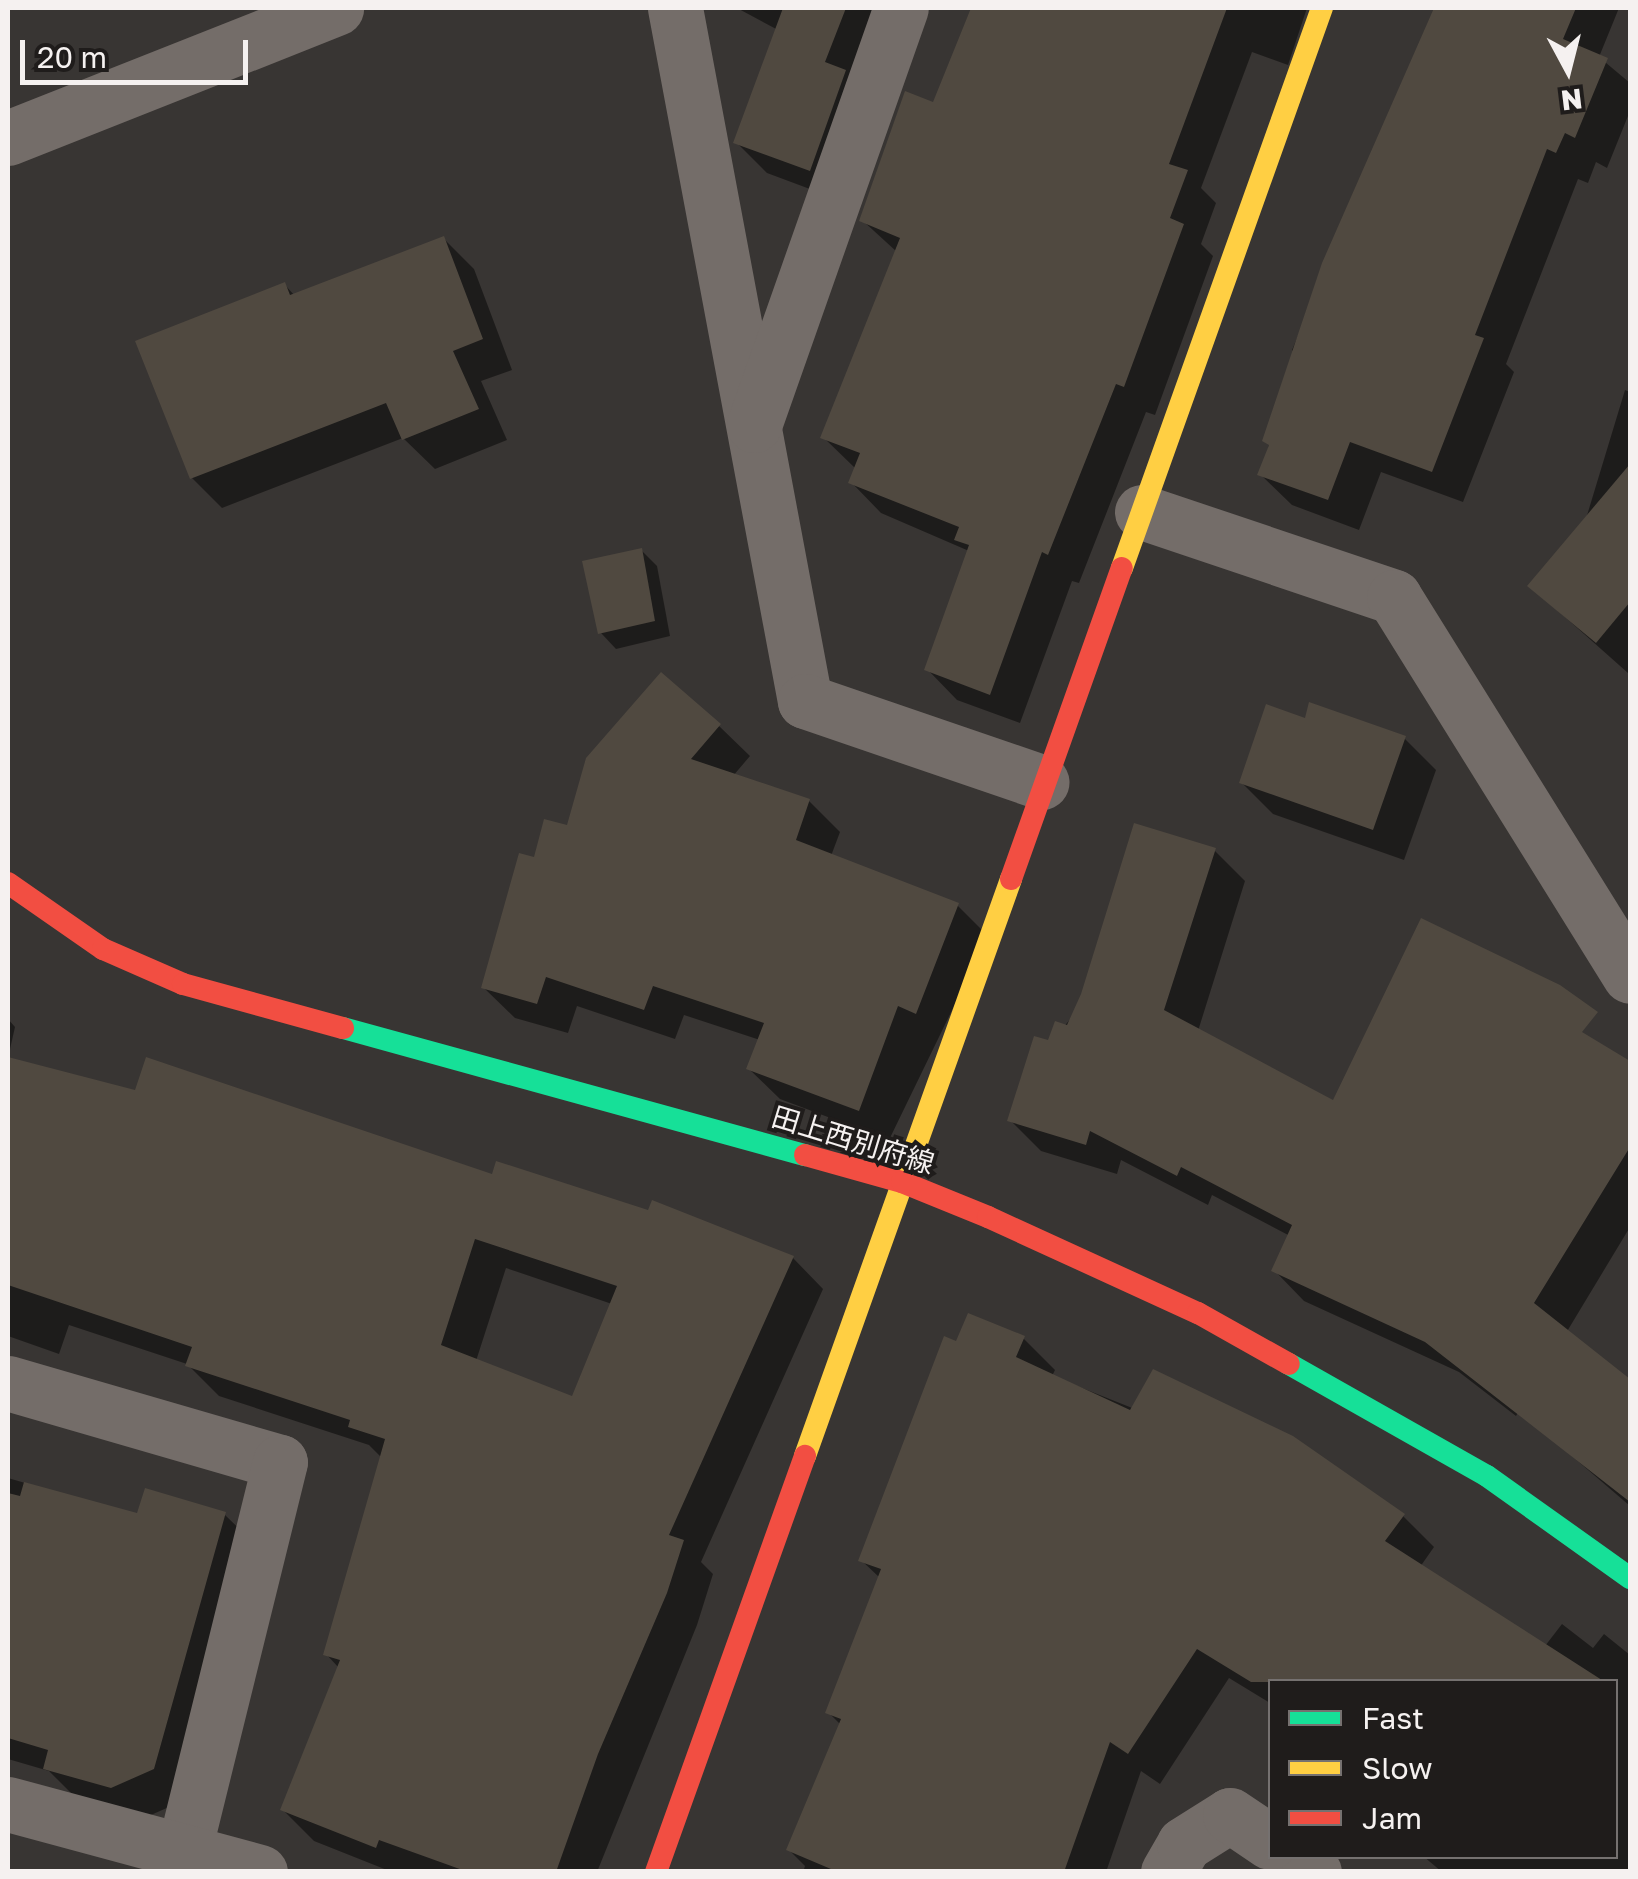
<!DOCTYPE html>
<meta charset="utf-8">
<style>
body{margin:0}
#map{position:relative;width:1638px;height:1879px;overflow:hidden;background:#383533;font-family:"Golos Text","Noto Sans JP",sans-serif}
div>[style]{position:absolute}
.shadow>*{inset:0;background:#0007}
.building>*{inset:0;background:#504940}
.street>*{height:55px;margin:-27.5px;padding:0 27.5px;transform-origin:27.5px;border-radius:27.5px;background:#746d69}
.fast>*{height:22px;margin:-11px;padding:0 11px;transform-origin:11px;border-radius:11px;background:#16e098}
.slow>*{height:22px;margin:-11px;padding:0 11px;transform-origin:11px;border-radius:11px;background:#ffcf43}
.jam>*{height:22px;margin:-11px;padding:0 11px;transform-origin:11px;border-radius:11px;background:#f24e42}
span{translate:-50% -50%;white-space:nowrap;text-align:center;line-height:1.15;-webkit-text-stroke:8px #1f1c1b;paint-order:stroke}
.street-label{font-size:28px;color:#f5f1f0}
.frame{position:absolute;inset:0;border:10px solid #f5f1f0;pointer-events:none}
.legend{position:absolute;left:1268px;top:1679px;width:350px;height:180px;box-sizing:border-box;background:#1f1c1b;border:2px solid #757170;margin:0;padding:12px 18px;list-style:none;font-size:30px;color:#f5f1f0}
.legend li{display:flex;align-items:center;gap:20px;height:50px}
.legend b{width:50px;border:2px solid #757170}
.north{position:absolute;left:1518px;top:20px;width:100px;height:100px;-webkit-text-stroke:8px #1f1c1b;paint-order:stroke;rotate:173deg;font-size:28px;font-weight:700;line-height:40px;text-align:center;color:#f5f1f0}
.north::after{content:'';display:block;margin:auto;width:35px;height:45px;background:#f5f1f0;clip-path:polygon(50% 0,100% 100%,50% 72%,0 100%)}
.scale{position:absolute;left:20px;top:40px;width:228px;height:45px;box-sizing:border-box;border:5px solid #f5f1f0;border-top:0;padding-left:12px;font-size:30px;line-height:35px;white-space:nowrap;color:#f5f1f0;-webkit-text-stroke:8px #1f1c1b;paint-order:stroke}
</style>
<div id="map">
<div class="shadow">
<i style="clip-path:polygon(737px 8px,882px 8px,842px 201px,767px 173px,736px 142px,778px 30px)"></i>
<i style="clip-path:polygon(973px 8px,1307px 8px,1288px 65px,1252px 52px,1201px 188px,1216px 203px,1201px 244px,1213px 256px,1155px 415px,1146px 412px,1079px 583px,1072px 581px,1020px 723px,957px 700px,927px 669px,969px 551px,881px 513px,851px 482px,856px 469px,823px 437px,897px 252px,862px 220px,935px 105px)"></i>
<i style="clip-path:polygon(1437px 8px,1619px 8px,1599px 57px,1630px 83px,1630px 111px,1607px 168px,1596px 162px,1588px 183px,1578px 179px,1506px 364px,1514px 372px,1463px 502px,1381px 472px,1359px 530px,1292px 505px,1260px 474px,1297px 356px,1292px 350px)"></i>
<i style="clip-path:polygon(444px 239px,474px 269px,512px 370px,481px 381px,507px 440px,435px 469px,403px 438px,222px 508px,192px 478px,285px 285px,295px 296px)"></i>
<i style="clip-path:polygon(1625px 390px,1630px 392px,1628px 673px,1530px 586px,1585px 522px)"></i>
<i style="clip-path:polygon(641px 550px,657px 566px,670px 636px,616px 649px,601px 633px)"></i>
<i style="clip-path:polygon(719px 726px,750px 756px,733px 776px,809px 801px,840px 832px,831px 856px,957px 905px,988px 936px,889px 1140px,780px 1099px,749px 1069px,760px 1040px,684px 1015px,675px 1039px,577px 1006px,568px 1033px,515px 1018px,484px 988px,536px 860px,568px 828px)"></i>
<i style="clip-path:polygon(1404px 738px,1436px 770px,1404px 860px,1273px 814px,1242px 783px)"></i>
<i style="clip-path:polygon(1214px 850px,1245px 881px,1198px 1031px,1335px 1104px,1416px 936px,1630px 1064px,1630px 1227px,1516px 1416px,1459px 1372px,1304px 1301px,1274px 1270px,1290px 1236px,1212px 1195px,1208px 1205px,1121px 1160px,1117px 1174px,1041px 1151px,1010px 1120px,1050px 1043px)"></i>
<i style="clip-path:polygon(8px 1019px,15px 1027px,8px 1058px)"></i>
<i style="clip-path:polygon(evenodd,8px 1060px,493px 1177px,793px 1258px,823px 1289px,701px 1562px,713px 1574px,697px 1625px,597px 1872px,392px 1872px,314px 1841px,283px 1810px,339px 1668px,326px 1654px,382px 1458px,369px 1445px,219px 1396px,187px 1364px,69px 1325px,59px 1354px,8px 1336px,8px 1060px,506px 1268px,612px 1304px,574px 1400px,476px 1361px,506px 1268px)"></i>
<i style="clip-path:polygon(1024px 1339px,1055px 1370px,1052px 1376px,1403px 1516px,1434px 1547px,1420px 1567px,1545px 1646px,1562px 1624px,1593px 1648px,1604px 1634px,1630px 1655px,1630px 1872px,1442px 1872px,1423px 1856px,1616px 1856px,1616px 1682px,1270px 1682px,1270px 1703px,1229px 1678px,1160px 1784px,1141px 1771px,1106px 1872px,803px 1872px,805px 1866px,788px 1849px,841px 1725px,828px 1712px,880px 1578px,861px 1560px,958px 1344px)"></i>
<i style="clip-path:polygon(1594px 1354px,1630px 1382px,1630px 1506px,1537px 1426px)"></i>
<i style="clip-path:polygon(8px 1478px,139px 1516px,224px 1514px,256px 1545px,185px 1800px,144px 1818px,77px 1799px,49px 1771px,8px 1759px)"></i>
</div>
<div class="building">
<i style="clip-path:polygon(783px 8px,846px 8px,825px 62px,846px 70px,810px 171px,733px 143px)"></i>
<i style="clip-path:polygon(971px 8px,1227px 8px,1169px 164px,1188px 170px,1170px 218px,1184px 224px,1124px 387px,1116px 384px,1048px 555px,1042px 552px,990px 695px,924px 670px,969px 545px,954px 540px,959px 527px,848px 483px,860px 453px,820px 438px,900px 238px,859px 221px,905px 91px,933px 102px)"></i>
<i style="clip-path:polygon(1434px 8px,1576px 8px,1563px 39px,1608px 58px,1575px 138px,1565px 133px,1556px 153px,1547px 149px,1475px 335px,1484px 338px,1432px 472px,1350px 442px,1328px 500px,1257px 475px,1269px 445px,1262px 441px,1322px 263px)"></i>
<i style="clip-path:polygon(444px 236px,483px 339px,453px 351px,479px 409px,402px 440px,386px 403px,190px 479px,135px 341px,285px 282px,290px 295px)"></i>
<i style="clip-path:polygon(1630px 464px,1630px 602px,1596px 643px,1527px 586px)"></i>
<i style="clip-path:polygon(642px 548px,655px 621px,598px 634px,582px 561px)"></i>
<i style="clip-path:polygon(661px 672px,721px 724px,691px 759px,810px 799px,796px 840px,959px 903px,916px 1014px,898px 1006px,859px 1111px,746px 1069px,764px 1023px,653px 986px,644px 1010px,546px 977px,537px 1004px,481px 988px,519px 853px,534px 857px,544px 819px,567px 825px,586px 758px)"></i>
<i style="clip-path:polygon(1309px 702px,1406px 736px,1373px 830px,1239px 783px,1266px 704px,1305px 718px)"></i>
<i style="clip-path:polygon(1134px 823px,1216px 848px,1164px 1010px,1333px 1100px,1421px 918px,1560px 985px,1598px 1012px,1582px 1032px,1630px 1061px,1630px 1147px,1534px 1303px,1630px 1379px,1630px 1502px,1425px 1342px,1271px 1271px,1292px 1225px,1181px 1167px,1177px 1176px,1090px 1131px,1086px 1145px,1007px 1121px,1034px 1036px,1048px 1040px,1055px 1021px,1067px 1025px,1081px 994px)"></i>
<i style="clip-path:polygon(evenodd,8px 1057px,135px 1090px,146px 1057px,492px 1174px,496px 1161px,648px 1210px,652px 1200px,794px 1256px,669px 1535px,684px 1540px,667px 1593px,598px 1754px,556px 1872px,468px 1872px,379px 1840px,376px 1848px,280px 1810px,340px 1660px,323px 1655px,385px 1439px,348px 1427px,350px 1420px,185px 1366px,192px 1347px,8px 1285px,8px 1057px,475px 1239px,617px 1286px,572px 1396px,441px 1345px,475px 1239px)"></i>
<i style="clip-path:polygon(968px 1313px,1025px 1336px,1016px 1357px,1130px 1410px,1153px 1369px,1293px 1436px,1405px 1514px,1385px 1541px,1605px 1682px,1251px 1682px,1197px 1649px,1128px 1754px,1110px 1742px,1064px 1872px,838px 1872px,786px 1850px,841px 1719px,825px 1713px,881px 1569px,858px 1561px,944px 1336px,956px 1341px)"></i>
<i style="clip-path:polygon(24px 1482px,137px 1513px,145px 1488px,226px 1512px,154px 1769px,111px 1788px,43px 1769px,48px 1750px,8px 1738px,8px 1493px,20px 1496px)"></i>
</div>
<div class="street">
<i style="left:675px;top:8px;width:705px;rotate:79.38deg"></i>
<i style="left:805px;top:701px;width:250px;rotate:18.9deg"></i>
<i style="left:8px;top:138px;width:353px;rotate:-21.6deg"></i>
<i style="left:754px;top:425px;width:442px;rotate:-70.6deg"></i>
<i style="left:1142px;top:512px;width:266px;rotate:18.6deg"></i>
<i style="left:1394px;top:597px;width:446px;rotate:58.1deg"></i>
<i style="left:8px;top:1383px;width:283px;rotate:16.2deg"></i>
<i style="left:280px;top:1462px;width:400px;rotate:103.9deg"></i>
<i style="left:8px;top:1804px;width:261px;rotate:15.1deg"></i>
<i style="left:1291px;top:1856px;width:28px;rotate:35deg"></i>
<i style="left:1168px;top:1872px;width:32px;rotate:-60deg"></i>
<i style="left:1184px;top:1844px;width:54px;rotate:-32.2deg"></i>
<i style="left:1230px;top:1815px;width:48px;rotate:34deg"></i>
</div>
<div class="fast">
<i style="left:343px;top:1028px;width:479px;rotate:15.4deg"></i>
<i style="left:1289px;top:1364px;width:227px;rotate:29.5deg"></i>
<i style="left:1487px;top:1476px;width:176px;rotate:35.5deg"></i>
</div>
<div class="slow">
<i style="left:1122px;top:568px;width:595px;rotate:-70.35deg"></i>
<i style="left:805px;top:1456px;width:613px;rotate:-70.35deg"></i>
</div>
<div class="jam">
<i style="left:1011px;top:879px;width:330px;rotate:-70.4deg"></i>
<i style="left:8px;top:883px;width:116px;rotate:34.8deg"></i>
<i style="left:103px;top:949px;width:87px;rotate:23.6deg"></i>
<i style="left:183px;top:984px;width:166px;rotate:15.4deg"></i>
<i style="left:805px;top:1155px;width:101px;rotate:15.6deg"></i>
<i style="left:902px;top:1182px;width:93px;rotate:22.1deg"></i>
<i style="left:988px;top:1217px;width:231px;rotate:24.6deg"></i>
<i style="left:1198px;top:1313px;width:104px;rotate:29.3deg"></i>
<i style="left:656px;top:1872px;width:442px;rotate:-70.3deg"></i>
</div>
<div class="street-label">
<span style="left:853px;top:1140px;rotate:17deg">田上西別府線</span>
</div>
<div class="frame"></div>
<ul class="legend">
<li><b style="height:12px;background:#16e098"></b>Fast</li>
<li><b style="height:12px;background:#ffcf43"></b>Slow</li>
<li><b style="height:12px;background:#f24e42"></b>Jam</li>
</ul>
<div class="north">N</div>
<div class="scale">20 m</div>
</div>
